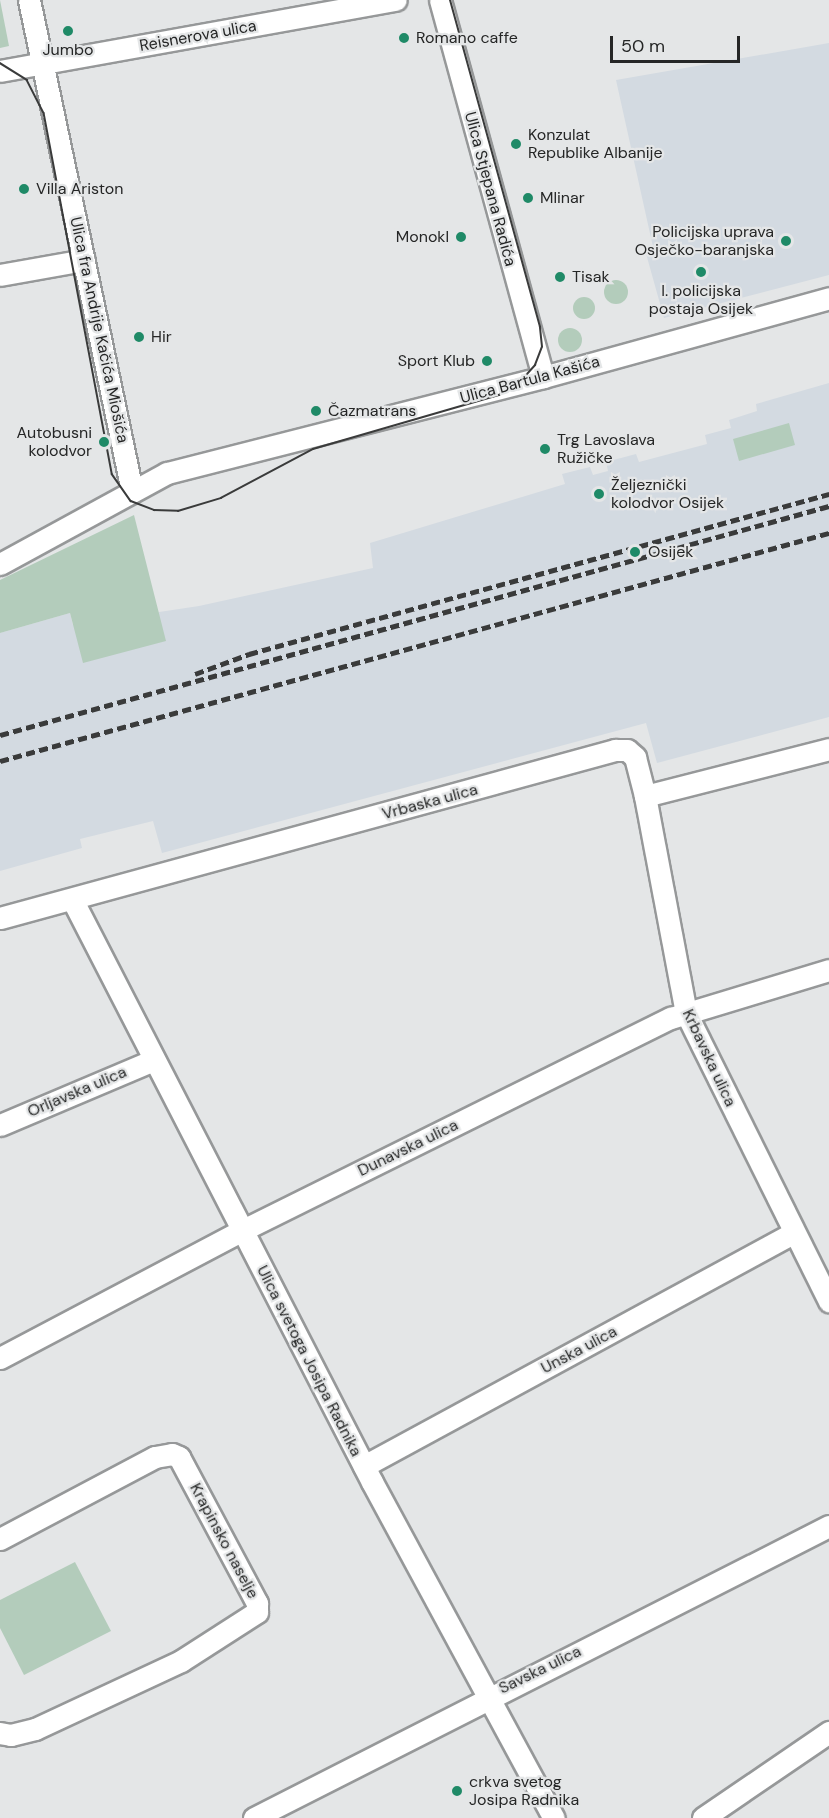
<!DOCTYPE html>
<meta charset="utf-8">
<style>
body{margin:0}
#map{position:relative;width:829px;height:1818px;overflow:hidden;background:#e4e6e7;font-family:"DM Sans",sans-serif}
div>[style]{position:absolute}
.built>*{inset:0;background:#d3dae1}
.green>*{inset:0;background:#b3ccbb}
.round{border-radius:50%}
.roads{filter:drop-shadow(2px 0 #969899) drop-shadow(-2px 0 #969899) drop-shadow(0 2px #969899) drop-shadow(0 -2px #969899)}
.minor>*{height:21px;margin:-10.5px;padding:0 10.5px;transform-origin:10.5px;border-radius:10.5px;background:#fff}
.tram>*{height:1.5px;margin:-0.75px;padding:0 0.75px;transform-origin:0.75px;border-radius:0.75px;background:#3a3b3b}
.rail>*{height:4.5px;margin-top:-2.25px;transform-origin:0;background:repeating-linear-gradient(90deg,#3a3b3b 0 9px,transparent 0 13.5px)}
.dots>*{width:16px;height:16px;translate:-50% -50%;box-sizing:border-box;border:3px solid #e4e6e7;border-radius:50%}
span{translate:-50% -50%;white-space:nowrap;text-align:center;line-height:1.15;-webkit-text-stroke:4.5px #e4e6e7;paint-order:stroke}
.street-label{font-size:16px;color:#252626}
.poi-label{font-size:16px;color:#252626}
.left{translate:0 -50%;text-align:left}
.right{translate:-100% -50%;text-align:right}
.scale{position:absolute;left:610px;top:36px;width:130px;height:27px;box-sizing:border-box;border:3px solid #252626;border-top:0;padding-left:8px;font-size:18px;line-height:21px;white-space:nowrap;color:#252626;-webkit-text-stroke:4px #e4e6e7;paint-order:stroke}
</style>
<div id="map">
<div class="built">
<i style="clip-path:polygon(829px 43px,829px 275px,664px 318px,645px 250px,653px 247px,616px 80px)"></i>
<i style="clip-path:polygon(829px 383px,829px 717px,657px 763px,646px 723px,162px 853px,153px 821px,80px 839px,82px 848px,0 871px,0 633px,70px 613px,73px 625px,199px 606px,373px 568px,370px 543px,565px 484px,562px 474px,590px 467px,593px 475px,608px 471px,606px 462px,636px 454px,639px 462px,707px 444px,705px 435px,731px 428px,729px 420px,757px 411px,756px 404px)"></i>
</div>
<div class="green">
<i style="clip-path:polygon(0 0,9px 46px,0 48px)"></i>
<i class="round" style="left:604px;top:280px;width:24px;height:24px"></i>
<i class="round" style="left:573px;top:297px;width:22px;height:22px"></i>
<i class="round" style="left:558px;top:328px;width:24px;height:24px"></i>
<i style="clip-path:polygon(789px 423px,795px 445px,739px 461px,733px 439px)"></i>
<i style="clip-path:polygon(134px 515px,166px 641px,83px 663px,70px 613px,0 633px,0 580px)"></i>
<i style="clip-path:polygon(75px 1562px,111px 1631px,24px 1675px,0 1628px,0 1600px)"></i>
</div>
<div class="roads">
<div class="minor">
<i style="left:29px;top:0;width:502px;rotate:78.15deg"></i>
<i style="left:440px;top:0;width:391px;rotate:74.7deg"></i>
<i style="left:0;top:71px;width:402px;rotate:-10.2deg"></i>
<i style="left:0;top:275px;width:85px;rotate:-10.1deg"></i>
<i style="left:0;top:564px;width:190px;rotate:-28.6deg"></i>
<i style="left:167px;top:473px;width:388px;rotate:-14.3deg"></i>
<i style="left:543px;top:377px;width:297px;rotate:-15.4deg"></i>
<i style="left:645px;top:796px;width:190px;rotate:-14.3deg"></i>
<i style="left:72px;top:899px;width:656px;rotate:62.77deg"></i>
<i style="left:372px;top:1482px;width:382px;rotate:61.6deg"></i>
<i style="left:0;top:918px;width:638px;rotate:-15.28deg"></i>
<i style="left:615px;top:750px;width:12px"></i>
<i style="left:627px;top:750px;width:11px;rotate:41deg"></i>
<i style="left:635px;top:757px;width:40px;rotate:75.6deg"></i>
<i style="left:645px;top:796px;width:221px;rotate:79.3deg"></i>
<i style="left:686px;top:1013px;width:322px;rotate:63.6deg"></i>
<i style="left:0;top:1125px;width:167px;rotate:-22.9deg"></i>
<i style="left:0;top:1358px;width:272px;rotate:-27.8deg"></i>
<i style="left:241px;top:1231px;width:480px;rotate:-26.4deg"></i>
<i style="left:671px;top:1018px;width:165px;rotate:-16.9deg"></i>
<i style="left:364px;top:1466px;width:488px;rotate:-28.5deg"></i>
<i style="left:0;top:1539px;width:175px;rotate:-27.9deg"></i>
<i style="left:155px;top:1457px;width:17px;rotate:-10deg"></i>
<i style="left:172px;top:1454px;width:8px;rotate:23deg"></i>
<i style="left:179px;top:1457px;width:166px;rotate:61.9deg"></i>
<i style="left:257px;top:1603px;width:9px;rotate:90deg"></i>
<i style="left:257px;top:1612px;width:90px;rotate:147.2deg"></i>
<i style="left:181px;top:1661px;width:161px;rotate:155deg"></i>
<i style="left:35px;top:1729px;width:25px;rotate:166deg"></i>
<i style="left:11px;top:1735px;width:11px;rotate:-170deg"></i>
<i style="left:254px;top:1818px;width:645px;rotate:-26.92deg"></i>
<i style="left:703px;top:1818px;width:153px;rotate:-34.3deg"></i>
</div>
</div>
<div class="tram">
<i style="left:0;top:63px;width:32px;rotate:32deg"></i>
<i style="left:27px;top:80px;width:37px;rotate:63deg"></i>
<i style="left:44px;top:113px;width:367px;rotate:79.3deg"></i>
<i style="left:112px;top:474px;width:33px;rotate:55deg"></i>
<i style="left:131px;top:501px;width:25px;rotate:21deg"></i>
<i style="left:154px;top:510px;width:24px;rotate:2deg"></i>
<i style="left:178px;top:511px;width:45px;rotate:-16.8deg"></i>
<i style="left:221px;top:498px;width:104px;rotate:-28deg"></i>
<i style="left:313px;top:449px;width:194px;rotate:-16.2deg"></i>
<i style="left:499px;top:395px;width:23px;rotate:-31deg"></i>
<i style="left:519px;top:383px;width:24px;rotate:-48deg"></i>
<i style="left:535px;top:365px;width:19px;rotate:-69deg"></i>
<i style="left:542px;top:347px;width:20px;rotate:-96deg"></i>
<i style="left:540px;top:327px;width:339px;rotate:-105.4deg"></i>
</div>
<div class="rail">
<i style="left:195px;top:674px;width:58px;rotate:-20.3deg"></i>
<i style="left:249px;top:654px;width:602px;rotate:-15.42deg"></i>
<i style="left:0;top:735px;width:860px;rotate:-15.44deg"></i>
<i style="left:0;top:761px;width:860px;rotate:-15.38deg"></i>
</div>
<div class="dots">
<i style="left:68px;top:31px;background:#1f8a67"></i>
<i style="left:404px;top:38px;background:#1f8a67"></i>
<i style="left:516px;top:144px;background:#1f8a67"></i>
<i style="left:24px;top:189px;background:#1f8a67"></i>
<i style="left:528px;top:198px;background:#1f8a67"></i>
<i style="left:461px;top:237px;background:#1f8a67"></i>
<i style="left:786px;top:241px;background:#1f8a67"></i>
<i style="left:701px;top:272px;background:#1f8a67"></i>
<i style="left:560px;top:277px;background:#1f8a67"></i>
<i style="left:139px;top:337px;background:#1f8a67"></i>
<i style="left:487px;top:361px;background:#1f8a67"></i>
<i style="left:316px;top:411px;background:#1f8a67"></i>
<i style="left:104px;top:442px;background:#1f8a67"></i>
<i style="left:545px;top:449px;background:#1f8a67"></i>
<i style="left:599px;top:494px;background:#1f8a67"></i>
<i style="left:635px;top:552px;background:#1f8a67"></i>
<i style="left:457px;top:1791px;background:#1f8a67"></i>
</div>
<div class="street-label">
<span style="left:198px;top:36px;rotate:-10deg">Reisnerova ulica</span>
<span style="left:490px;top:189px;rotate:75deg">Ulica Stjepana Radića</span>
<span style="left:99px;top:330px;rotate:78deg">Ulica fra Andrije Kačića Miošića</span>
<span style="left:530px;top:380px;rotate:-15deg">Ulica Bartula Kašića</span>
<span style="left:430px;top:802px;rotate:-15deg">Vrbaska ulica</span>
<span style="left:709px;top:1058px;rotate:65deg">Krbavska ulica</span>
<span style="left:77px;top:1092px;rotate:-23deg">Orljavska ulica</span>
<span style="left:408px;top:1148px;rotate:-26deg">Dunavska ulica</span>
<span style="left:579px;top:1350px;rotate:-28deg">Unska ulica</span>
<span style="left:309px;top:1361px;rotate:63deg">Ulica svetoga Josipa Radnika</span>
<span style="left:224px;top:1541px;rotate:62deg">Krapinsko naselje</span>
<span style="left:540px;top:1670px;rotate:-26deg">Savska ulica</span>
</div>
<div class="poi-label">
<span class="left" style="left:416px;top:38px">Romano caffe</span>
<span style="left:68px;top:50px">Jumbo</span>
<span class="left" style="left:528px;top:144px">Konzulat<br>Republike Albanije</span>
<span class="left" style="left:36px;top:189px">Villa Ariston</span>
<span class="left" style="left:540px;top:198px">Mlinar</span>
<span class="right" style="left:774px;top:241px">Policijska uprava<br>Osječko-baranjska</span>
<span class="right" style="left:449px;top:237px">Monokl</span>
<span class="left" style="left:572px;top:277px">Tisak</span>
<span style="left:701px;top:300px">I. policijska<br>postaja Osijek</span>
<span class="left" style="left:151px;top:337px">Hir</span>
<span class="right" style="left:475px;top:361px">Sport Klub</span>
<span class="left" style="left:328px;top:411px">Čazmatrans</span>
<span class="right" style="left:92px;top:442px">Autobusni<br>kolodvor</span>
<span class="left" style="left:557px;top:449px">Trg Lavoslava<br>Ružičke</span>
<span class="left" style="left:611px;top:494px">Željeznički<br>kolodvor Osijek</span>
<span class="left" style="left:648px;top:552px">Osijek</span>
<span class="left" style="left:469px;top:1791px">crkva svetog<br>Josipa Radnika</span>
</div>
<div class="scale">50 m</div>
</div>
